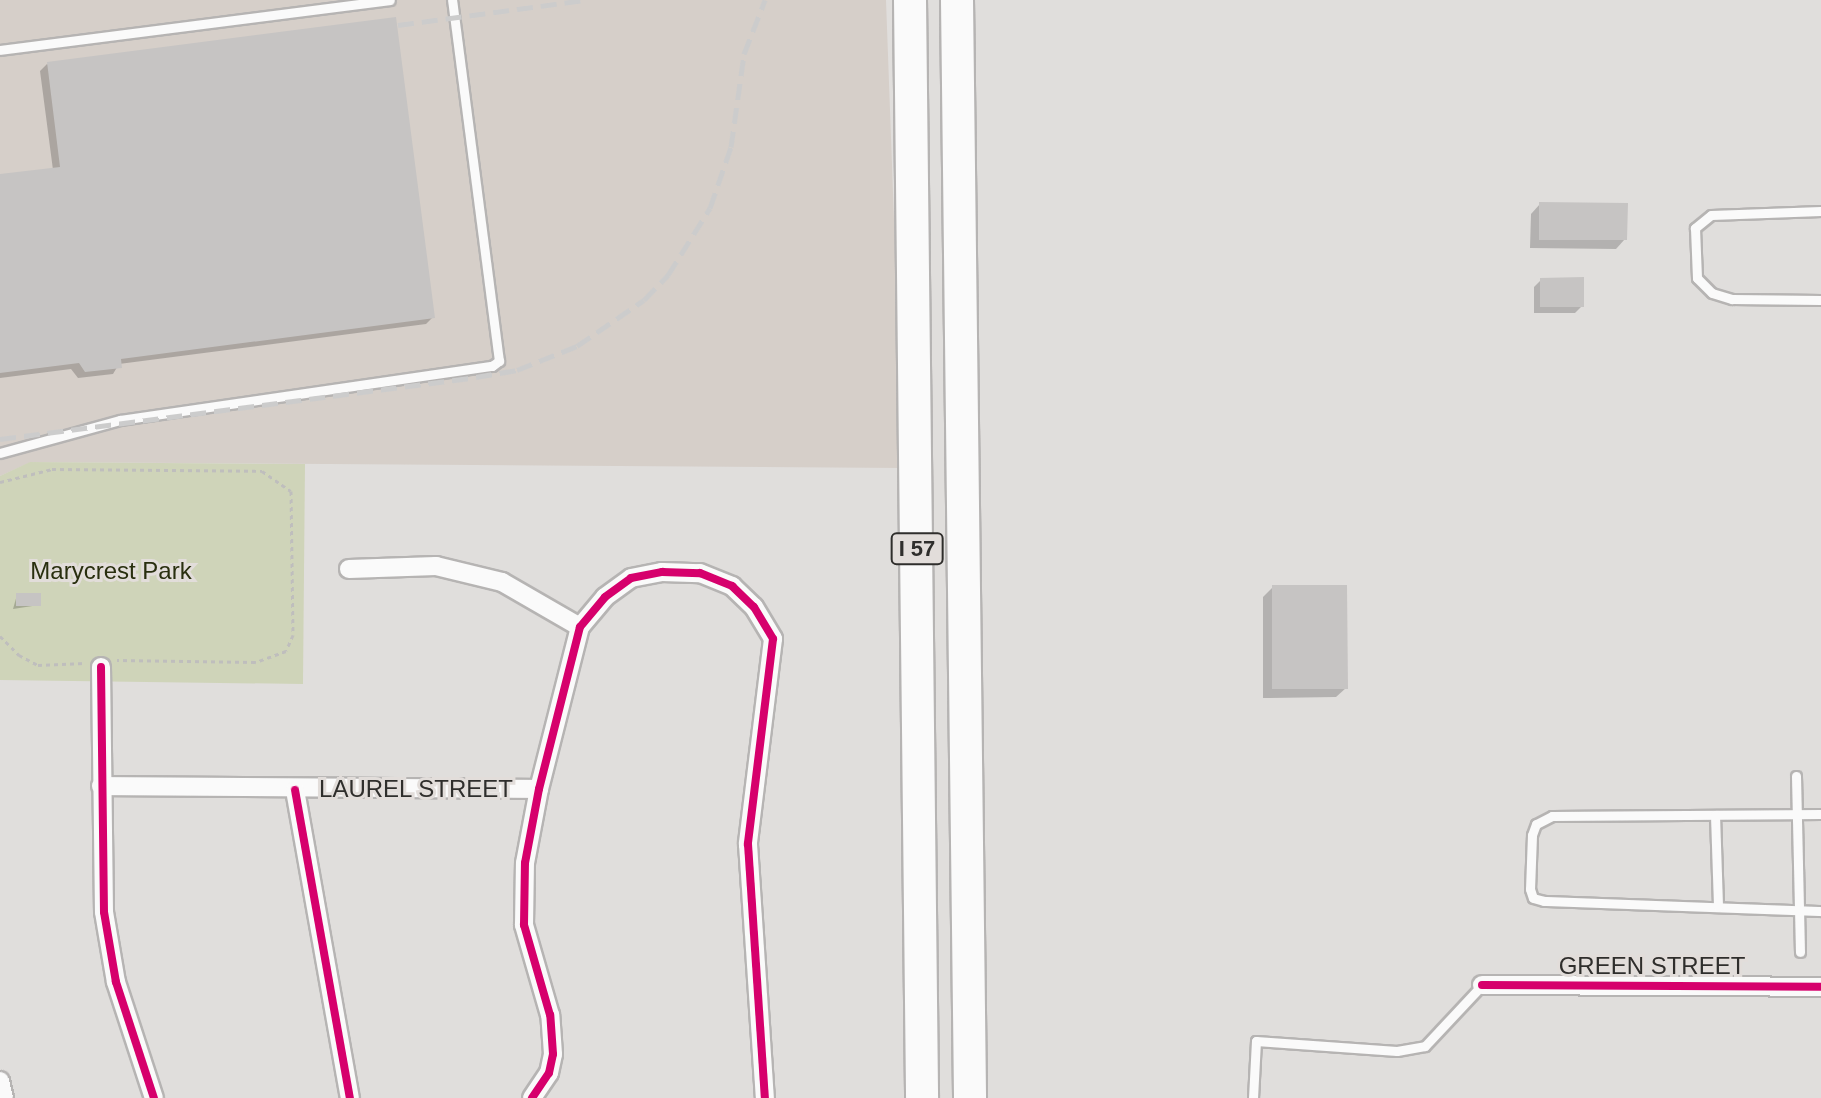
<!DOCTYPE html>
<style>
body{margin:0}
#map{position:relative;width:1821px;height:1098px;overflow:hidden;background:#e0dedc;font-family:Helvetica,sans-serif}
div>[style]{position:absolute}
.built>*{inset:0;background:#d6cfc9}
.green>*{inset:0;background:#cfd4b9}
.shadow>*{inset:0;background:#0003}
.building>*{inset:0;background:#c6c4c3}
.path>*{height:3px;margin-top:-1.5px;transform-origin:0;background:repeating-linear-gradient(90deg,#bfbebd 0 4px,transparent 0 8px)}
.roads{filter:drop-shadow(2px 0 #b6b4b3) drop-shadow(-2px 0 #b6b4b3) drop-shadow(0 2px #b6b4b3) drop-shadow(0 -2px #b6b4b3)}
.service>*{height:9px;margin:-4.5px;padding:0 4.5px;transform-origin:4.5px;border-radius:4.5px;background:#fafafa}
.minor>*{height:18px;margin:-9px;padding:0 9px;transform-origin:9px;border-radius:9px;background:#fafafa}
.motorway>*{height:32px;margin:-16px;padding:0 16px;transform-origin:16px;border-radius:16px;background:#fafafa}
.rail>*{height:5px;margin-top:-2.5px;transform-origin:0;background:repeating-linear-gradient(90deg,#ccc 0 16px,transparent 0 24px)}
.cycleway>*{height:8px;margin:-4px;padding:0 4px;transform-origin:4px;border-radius:4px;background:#d6006c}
span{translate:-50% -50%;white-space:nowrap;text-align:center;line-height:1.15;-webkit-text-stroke:6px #e2ddda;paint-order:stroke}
.shield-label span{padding:2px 6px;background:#e2ddda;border:2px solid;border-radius:6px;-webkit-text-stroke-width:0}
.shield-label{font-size:22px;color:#2f2e2c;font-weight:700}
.park-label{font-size:24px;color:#292f0f}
.street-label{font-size:24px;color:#2f2e2c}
</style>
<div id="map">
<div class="built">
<i style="clip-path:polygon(0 0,886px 0,903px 468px,31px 462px,0 476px)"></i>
</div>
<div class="green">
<i style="clip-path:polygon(30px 462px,305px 464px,303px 684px,0 680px,0 476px)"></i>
</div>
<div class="shadow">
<i style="clip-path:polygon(47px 64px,433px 317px,426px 324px,119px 364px,113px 374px,78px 378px,71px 369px,0 378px,0 176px,53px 170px,40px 71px)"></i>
<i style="clip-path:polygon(1540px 204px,1625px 239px,1616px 249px,1530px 248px,1531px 214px)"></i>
<i style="clip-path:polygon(1541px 280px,1582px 306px,1575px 313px,1534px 313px,1534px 287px)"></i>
<i style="clip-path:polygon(1273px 587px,1346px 688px,1336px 697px,1263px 698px,1263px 597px)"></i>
<i style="clip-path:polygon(17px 595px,39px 605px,13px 609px)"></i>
</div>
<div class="building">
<i style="clip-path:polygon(396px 17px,435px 318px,121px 359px,122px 368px,85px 372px,79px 363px,0 373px,0 174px,60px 167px,47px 62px)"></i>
<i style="clip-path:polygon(1539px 202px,1628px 203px,1627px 240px,1539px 240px)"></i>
<i style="clip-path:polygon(1584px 277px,1584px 307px,1540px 307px,1540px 278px)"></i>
<i style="clip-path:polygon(1272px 585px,1347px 585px,1348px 689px,1272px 689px)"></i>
<i style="clip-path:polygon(16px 593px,41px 593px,41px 606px,16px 606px)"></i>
</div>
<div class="path">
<i style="left:0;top:482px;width:54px;rotate:-14deg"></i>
<i style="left:52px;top:469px;width:210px;rotate:0.5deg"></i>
<i style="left:262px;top:471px;width:35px;rotate:35deg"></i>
<i style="left:291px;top:491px;width:144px;rotate:89.2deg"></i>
<i style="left:293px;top:635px;width:17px;rotate:114deg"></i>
<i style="left:286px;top:651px;width:33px;rotate:160deg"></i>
<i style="left:255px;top:662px;width:138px;rotate:-179.2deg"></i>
<i style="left:0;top:636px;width:27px;rotate:45deg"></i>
<i style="left:19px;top:655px;width:21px;rotate:28deg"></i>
<i style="left:38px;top:665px;width:47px;rotate:-2.4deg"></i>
</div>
<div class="roads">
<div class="service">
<i style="left:0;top:50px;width:393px;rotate:-7.3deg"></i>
<i style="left:1821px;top:211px;width:110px;rotate:177.9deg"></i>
<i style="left:1711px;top:215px;width:21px;rotate:141deg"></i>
<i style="left:1695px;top:228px;width:50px;rotate:87.7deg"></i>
<i style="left:1697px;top:278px;width:21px;rotate:45deg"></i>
<i style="left:1712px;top:293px;width:21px;rotate:17deg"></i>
<i style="left:1732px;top:299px;width:89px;rotate:0.6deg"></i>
<i style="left:0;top:453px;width:124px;rotate:-15.4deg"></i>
<i style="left:120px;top:420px;width:376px;rotate:-8.3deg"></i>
<i style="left:492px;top:366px;width:9px;rotate:-36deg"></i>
<i style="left:499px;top:361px;width:364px;rotate:-97.4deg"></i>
<i style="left:1796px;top:776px;width:176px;rotate:88.7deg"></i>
<i style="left:1821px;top:814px;width:269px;rotate:179.6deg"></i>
<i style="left:1552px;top:816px;width:18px;rotate:153deg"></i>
<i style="left:1536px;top:824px;width:12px;rotate:110deg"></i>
<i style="left:1532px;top:835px;width:54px;rotate:92.1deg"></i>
<i style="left:1530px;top:889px;width:9px;rotate:72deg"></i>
<i style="left:1533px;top:898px;width:11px;rotate:15deg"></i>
<i style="left:1544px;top:901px;width:277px;rotate:2.1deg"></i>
<i style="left:1715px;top:815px;width:92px;rotate:88.1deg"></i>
<i style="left:1253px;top:1098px;width:57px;rotate:-87deg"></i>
<i style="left:1256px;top:1041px;width:141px;rotate:4.1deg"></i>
<i style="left:1397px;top:1051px;width:28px;rotate:-10deg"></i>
<i style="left:1425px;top:1046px;width:83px;rotate:-46.9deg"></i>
</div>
<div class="minor">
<i style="left:349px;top:569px;width:87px;rotate:-2deg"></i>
<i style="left:436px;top:566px;width:68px;rotate:13.6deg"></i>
<i style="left:502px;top:582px;width:90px;rotate:30deg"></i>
<i style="left:101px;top:667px;width:245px;rotate:89.3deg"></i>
<i style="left:104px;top:912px;width:71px;rotate:80.3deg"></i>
<i style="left:116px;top:982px;width:122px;rotate:71.9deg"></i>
<i style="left:101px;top:786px;width:438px;rotate:0.4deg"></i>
<i style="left:295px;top:790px;width:313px;rotate:79.9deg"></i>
<i style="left:1482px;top:985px;width:339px;rotate:0.3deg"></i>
<i style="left:0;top:1081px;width:17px;rotate:77deg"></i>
<i style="left:532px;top:1098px;width:30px;rotate:-56deg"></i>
<i style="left:549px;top:1073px;width:19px;rotate:-78deg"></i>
<i style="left:553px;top:1054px;width:39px;rotate:-94deg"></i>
<i style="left:550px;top:1015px;width:94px;rotate:-106.1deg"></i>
<i style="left:524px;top:925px;width:62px;rotate:-89.1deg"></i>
<i style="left:525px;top:863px;width:75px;rotate:-79.3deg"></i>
<i style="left:539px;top:789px;width:167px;rotate:-75.8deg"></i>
<i style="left:580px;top:627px;width:39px;rotate:-50deg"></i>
<i style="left:605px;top:597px;width:32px;rotate:-36deg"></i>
<i style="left:631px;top:578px;width:32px;rotate:-11deg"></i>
<i style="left:662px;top:572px;width:38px;rotate:2deg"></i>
<i style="left:700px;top:573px;width:35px;rotate:22deg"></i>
<i style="left:732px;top:586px;width:30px;rotate:44deg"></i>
<i style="left:754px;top:607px;width:37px;rotate:59deg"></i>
<i style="left:773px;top:639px;width:207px;rotate:97deg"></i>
<i style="left:748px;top:844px;width:255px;rotate:86.2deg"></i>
</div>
<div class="motorway">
<i style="left:910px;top:0;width:1098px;rotate:89.37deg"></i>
<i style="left:957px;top:0;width:1098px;rotate:89.32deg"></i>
</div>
</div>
<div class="rail">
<i style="left:398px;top:25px;width:190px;rotate:-7.6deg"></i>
<i style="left:0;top:439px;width:480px;rotate:-7.4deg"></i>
<i style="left:476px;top:377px;width:42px;rotate:-9.7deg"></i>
<i style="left:517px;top:370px;width:65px;rotate:-21.8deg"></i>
<i style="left:577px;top:346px;width:81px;rotate:-34.5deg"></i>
<i style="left:644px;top:300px;width:35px;rotate:-46deg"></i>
<i style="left:668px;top:275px;width:79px;rotate:-57.9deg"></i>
<i style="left:710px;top:208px;width:65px;rotate:-71deg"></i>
<i style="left:731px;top:147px;width:94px;rotate:-82deg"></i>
<i style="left:744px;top:54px;width:58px;rotate:-68.7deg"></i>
</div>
<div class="cycleway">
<i style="left:101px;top:667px;width:245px;rotate:89.3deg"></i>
<i style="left:104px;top:912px;width:71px;rotate:80.3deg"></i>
<i style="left:116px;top:982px;width:122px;rotate:71.9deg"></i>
<i style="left:295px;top:790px;width:313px;rotate:79.9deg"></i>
<i style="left:1482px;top:985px;width:339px;rotate:0.3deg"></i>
<i style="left:532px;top:1098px;width:30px;rotate:-56deg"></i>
<i style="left:549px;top:1073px;width:19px;rotate:-78deg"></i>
<i style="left:553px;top:1054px;width:39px;rotate:-94deg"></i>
<i style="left:550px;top:1015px;width:94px;rotate:-106.1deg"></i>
<i style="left:524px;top:925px;width:62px;rotate:-89.1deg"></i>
<i style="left:525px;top:863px;width:75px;rotate:-79.3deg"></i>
<i style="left:539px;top:789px;width:167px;rotate:-75.8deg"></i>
<i style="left:580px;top:627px;width:39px;rotate:-50deg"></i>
<i style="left:605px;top:597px;width:32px;rotate:-36deg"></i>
<i style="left:631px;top:578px;width:32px;rotate:-11deg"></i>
<i style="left:662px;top:572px;width:38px;rotate:2deg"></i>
<i style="left:700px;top:573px;width:35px;rotate:22deg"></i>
<i style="left:732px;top:586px;width:30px;rotate:44deg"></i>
<i style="left:754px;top:607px;width:37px;rotate:59deg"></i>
<i style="left:773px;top:639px;width:207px;rotate:97deg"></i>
<i style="left:748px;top:844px;width:255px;rotate:86.2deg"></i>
</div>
<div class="shield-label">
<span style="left:917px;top:549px">I 57</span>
</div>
<div class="park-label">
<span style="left:111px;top:571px">Marycrest Park</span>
</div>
<div class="street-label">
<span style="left:416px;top:789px">LAUREL STREET</span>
<span style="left:1652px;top:966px">GREEN STREET</span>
</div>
</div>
